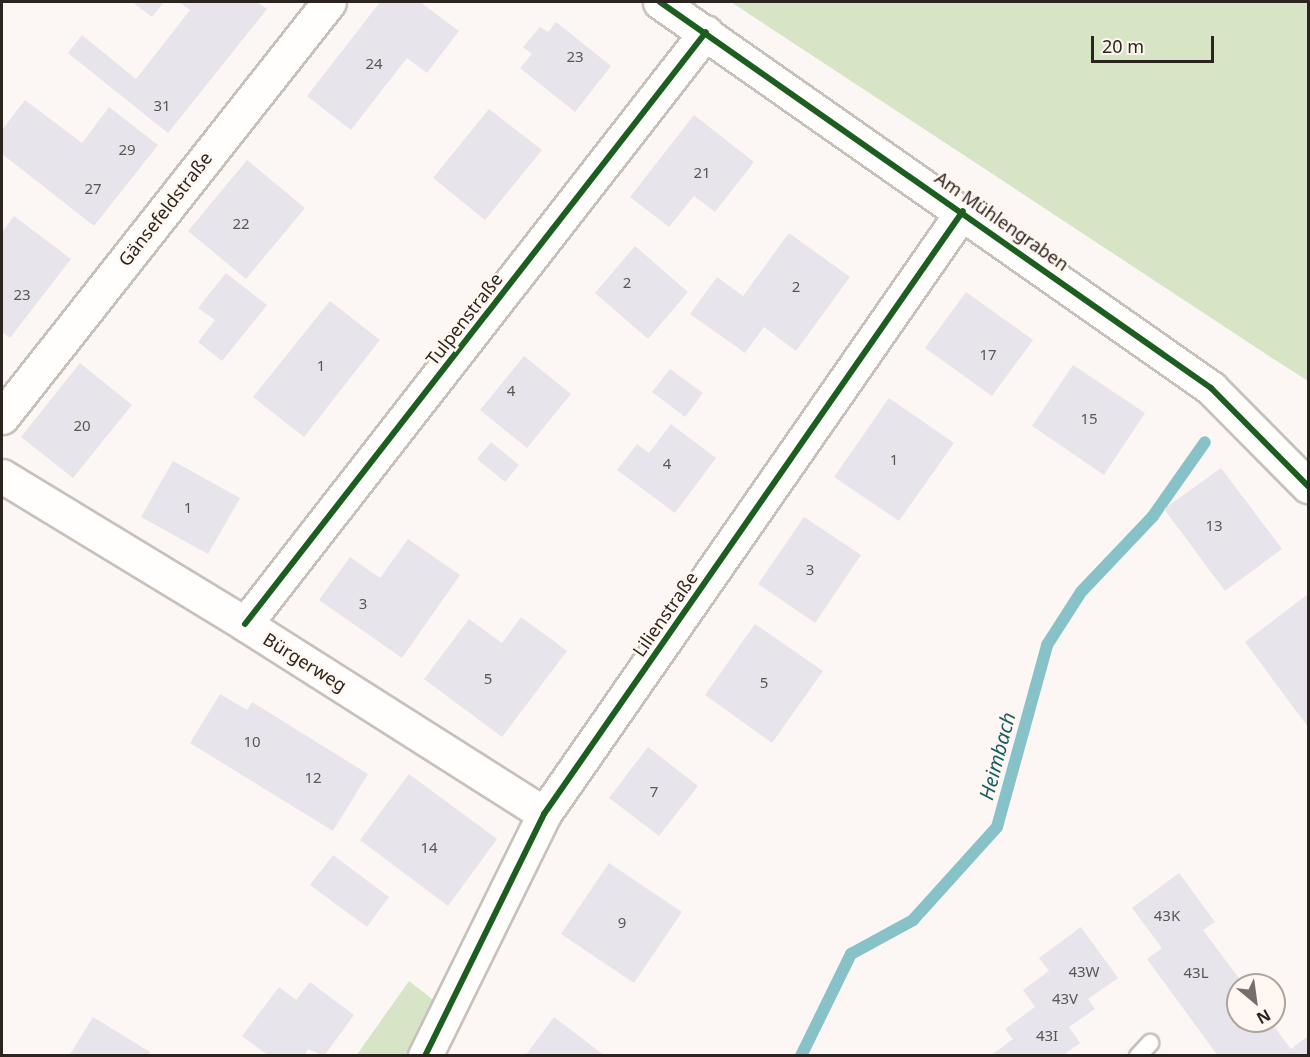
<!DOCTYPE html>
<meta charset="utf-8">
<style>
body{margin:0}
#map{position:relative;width:1310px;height:1057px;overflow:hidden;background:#fcf7f4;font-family:"Noto Sans",sans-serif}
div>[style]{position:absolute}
.green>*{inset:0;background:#d7e5c6}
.stream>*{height:12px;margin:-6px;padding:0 6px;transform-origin:6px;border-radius:6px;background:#88c2c9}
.building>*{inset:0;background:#e8e4eb}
.roads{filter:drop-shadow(2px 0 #c7c1bc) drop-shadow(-2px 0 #c7c1bc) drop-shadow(0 2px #c7c1bc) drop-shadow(0 -2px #c7c1bc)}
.lane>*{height:16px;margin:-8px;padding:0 8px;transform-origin:8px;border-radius:8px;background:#fffefd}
.street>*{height:33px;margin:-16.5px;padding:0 16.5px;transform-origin:16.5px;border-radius:16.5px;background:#fffefd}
.cycleway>*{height:6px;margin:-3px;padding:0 3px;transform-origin:3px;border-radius:3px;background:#1b5e20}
span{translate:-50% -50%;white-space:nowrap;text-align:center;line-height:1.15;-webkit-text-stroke:5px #fff7f0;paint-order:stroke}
.number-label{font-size:15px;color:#5c5653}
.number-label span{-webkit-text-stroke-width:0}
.street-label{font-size:18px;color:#2c251f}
.water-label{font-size:20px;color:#165e66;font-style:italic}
.frame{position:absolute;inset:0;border:3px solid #2c251f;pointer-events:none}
.north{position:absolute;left:1226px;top:973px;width:60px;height:60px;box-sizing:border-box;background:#fff7f0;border:2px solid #aba39c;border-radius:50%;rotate:151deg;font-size:16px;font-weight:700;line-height:24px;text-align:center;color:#2c251f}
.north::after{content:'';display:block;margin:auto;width:21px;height:27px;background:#756e6a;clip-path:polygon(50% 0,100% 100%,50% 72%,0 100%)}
.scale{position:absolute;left:1091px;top:36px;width:123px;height:27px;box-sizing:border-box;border:3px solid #2c251f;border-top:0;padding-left:8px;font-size:18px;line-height:21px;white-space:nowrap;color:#2c251f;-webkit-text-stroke:4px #fff7f0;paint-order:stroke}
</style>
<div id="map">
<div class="green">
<i style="clip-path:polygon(731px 2px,1308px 2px,1308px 381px,1272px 358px)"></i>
<i style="clip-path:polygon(409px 981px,436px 1002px,409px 1055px,356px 1056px)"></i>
</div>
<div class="stream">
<i style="left:801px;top:1056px;width:114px;rotate:-63.9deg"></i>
<i style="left:851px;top:954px;width:71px;rotate:-28.7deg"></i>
<i style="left:913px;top:920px;width:125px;rotate:-47.9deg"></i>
<i style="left:997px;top:827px;width:189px;rotate:-74.6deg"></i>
<i style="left:1047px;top:645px;width:63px;rotate:-57.3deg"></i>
<i style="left:1081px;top:592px;width:105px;rotate:-46.5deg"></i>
<i style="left:1153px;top:516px;width:90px;rotate:-54.9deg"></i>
</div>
<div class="building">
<i style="clip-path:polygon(132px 2px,164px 2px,152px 17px)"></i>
<i style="clip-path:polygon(179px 2px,257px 2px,267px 9px,168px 133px,68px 53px,82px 35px,136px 79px,190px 10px)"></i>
<i style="clip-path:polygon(380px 2px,420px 2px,459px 31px,427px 73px,407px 58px,351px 130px,307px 96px)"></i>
<i style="clip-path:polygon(556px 22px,611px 66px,575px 112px,520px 68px,532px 54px,523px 47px,540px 27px,548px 32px)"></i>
<i style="clip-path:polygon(25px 100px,82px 143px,109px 107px,158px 145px,94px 226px,2px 154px,2px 130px)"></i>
<i style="clip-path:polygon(489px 109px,542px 150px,485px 220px,433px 178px)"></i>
<i style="clip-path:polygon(694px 115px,754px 162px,715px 212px,694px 196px,669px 227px,630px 197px)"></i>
<i style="clip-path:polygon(247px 160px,305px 208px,246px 279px,188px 231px)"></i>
<i style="clip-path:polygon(14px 216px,71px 259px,10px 338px,2px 332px,2px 232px)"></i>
<i style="clip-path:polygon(789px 233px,850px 277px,796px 351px,764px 327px,745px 353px,690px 314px,717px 277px,743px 296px)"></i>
<i style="clip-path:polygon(635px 246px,688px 292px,648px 339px,595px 293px)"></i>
<i style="clip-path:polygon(226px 273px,267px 305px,222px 361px,198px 342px,215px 320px,198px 308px)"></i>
<i style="clip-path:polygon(966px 292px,1033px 340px,992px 396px,925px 348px)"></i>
<i style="clip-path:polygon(330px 301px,380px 340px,304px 437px,253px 397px)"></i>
<i style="clip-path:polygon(524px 356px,571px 394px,527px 448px,480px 410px)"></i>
<i style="clip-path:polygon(80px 363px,132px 405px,73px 478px,21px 437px)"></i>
<i style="clip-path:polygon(1073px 365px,1145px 413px,1104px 475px,1032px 426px)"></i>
<i style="clip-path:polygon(670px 369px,703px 393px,685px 417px,652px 392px)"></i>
<i style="clip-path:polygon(889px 398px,954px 443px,899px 521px,834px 477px)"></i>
<i style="clip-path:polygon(671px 424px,716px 458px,675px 513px,617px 470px,637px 444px,649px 453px)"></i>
<i style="clip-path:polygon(491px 442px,519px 465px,505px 482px,477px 459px)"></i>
<i style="clip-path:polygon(173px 461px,240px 498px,208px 554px,141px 517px)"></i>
<i style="clip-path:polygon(1221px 468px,1282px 549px,1225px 591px,1164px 509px)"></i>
<i style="clip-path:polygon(804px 517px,861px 555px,815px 623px,758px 584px)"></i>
<i style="clip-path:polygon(408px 539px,460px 575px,402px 658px,319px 600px,350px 557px,380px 578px)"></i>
<i style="clip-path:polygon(1308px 594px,1308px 727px,1245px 642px)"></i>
<i style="clip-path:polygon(521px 617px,567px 651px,502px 737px,424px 679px,469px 619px,502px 643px)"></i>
<i style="clip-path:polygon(755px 624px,823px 671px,772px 743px,705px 695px)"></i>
<i style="clip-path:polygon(220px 694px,247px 710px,252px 702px,368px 774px,333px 831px,190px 743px)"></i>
<i style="clip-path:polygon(648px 747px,698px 786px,659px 836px,609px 798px)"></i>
<i style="clip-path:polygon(409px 774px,497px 839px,448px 906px,360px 840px)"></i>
<i style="clip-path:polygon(333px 855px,389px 897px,367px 927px,310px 885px)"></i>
<i style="clip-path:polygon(609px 863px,682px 912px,634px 983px,561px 934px)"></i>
<i style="clip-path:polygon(1179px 873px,1215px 922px,1203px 930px,1244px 985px,1238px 985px,1238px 1021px,1270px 1021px,1291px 1049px,1308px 1036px,1308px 1056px,1218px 1056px,1147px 959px,1162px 948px,1132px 908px)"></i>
<i style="clip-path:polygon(1081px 927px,1118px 978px,1088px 999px,1095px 1009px,1069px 1027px,1080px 1043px,1062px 1056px,990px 1056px,1013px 1039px,1005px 1029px,1035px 1007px,1023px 990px,1049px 971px,1039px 958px)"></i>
<i style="clip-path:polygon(310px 982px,354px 1015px,324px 1056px,308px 1049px,304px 1056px,269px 1056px,242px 1036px,279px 987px,296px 1000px)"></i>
<i style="clip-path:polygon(93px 1017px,150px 1052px,147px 1056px,69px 1056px)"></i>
<i style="clip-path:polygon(554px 1017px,605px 1056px,525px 1056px)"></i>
</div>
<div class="roads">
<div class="lane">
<i style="left:1138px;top:1056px;width:18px;rotate:-47deg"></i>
</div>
<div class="street">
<i style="left:660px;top:2px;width:673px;rotate:35.01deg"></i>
<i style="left:1211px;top:388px;width:138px;rotate:45.3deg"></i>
<i style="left:2px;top:417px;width:528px;rotate:-51.76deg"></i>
<i style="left:2px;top:476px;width:285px;rotate:31.3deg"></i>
<i style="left:245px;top:624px;width:354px;rotate:32.4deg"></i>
<i style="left:245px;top:624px;width:750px;rotate:-52.09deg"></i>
<i style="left:425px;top:1056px;width:270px;rotate:-63.8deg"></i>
<i style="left:544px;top:814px;width:734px;rotate:-55.21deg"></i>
</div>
</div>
<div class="cycleway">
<i style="left:660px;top:2px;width:673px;rotate:35.01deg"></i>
<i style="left:1211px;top:388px;width:138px;rotate:45.3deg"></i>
<i style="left:245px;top:624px;width:750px;rotate:-52.09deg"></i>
<i style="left:425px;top:1056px;width:270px;rotate:-63.8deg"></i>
<i style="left:544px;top:814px;width:734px;rotate:-55.21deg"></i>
</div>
<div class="number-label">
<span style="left:575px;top:57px">23</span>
<span style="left:374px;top:64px">24</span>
<span style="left:162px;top:106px">31</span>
<span style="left:127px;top:150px">29</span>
<span style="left:702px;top:173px">21</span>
<span style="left:93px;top:189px">27</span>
<span style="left:241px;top:224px">22</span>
<span style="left:627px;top:283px">2</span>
<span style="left:796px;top:287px">2</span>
<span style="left:22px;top:295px">23</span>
<span style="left:988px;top:355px">17</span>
<span style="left:321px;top:366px">1</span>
<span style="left:511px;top:391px">4</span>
<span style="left:1089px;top:419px">15</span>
<span style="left:82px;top:426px">20</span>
<span style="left:894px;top:460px">1</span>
<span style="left:667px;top:464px">4</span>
<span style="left:188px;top:508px">1</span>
<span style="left:1214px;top:526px">13</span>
<span style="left:810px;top:570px">3</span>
<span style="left:363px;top:604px">3</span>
<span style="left:488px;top:679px">5</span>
<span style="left:764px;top:683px">5</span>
<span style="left:252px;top:742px">10</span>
<span style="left:313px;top:778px">12</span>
<span style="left:654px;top:792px">7</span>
<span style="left:429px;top:848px">14</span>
<span style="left:1167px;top:916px">43K</span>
<span style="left:622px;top:923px">9</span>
<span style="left:1084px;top:972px">43W</span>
<span style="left:1196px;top:973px">43L</span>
<span style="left:1065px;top:999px">43V</span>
<span style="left:1047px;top:1036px">43I</span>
</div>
<div class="street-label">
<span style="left:165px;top:209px;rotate:-52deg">Gänsefeldstraße</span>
<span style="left:1002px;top:221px;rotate:35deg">Am Mühlengraben</span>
<span style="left:464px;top:319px;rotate:-52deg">Tulpenstraße</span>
<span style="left:665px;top:614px;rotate:-55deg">Lilienstraße</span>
<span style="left:305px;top:662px;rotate:32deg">Bürgerweg</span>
</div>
<div class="water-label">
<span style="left:997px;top:756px;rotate:-75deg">Heimbach</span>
</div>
<div class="frame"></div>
<div class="north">N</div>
<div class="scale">20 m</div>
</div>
